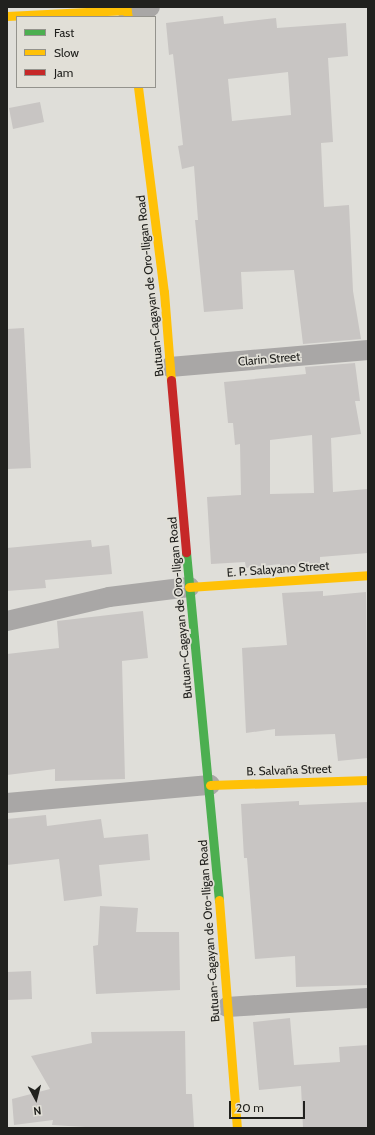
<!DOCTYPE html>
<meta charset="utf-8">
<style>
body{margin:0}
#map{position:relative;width:375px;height:1135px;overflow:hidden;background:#dfded9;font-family:Cabin,sans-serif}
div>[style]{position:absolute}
.building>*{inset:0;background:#c8c5c3}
.street>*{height:20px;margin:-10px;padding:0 10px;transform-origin:10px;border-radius:10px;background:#a9a7a6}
.fast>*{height:9px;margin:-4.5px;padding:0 4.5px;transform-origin:4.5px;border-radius:4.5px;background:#4caf50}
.slow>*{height:9px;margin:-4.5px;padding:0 4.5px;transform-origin:4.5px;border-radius:4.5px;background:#ffc107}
.jam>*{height:9px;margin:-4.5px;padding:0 4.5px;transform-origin:4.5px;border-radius:4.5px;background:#c62828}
span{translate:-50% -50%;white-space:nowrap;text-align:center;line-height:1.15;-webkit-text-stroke:3.5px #e1dfd7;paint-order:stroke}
.street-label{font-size:12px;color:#21211e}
.frame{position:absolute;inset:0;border:8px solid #21211e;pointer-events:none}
.legend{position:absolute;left:16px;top:16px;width:140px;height:72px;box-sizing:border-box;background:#e1dfd7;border:1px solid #94938d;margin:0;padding:5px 7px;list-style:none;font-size:12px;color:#21211e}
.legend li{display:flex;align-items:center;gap:8px;height:20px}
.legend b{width:20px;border:1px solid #94938d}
.north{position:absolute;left:16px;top:1079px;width:40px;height:40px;-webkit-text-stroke:3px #e1dfd7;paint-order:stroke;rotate:173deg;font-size:11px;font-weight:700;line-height:16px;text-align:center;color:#21211e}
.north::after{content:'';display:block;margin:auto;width:14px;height:18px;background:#21211e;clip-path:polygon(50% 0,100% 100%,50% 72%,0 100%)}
.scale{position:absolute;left:229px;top:1101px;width:76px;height:18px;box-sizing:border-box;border:2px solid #21211e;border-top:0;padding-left:5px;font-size:12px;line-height:14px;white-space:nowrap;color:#21211e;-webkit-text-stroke:3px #e1dfd7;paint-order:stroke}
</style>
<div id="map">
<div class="building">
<i style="clip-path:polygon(evenodd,223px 16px,224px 24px,276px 18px,277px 28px,346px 23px,348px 56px,328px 58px,333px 142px,321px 143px,324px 207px,349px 205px,353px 291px,361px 339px,303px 344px,294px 270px,241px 272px,243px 309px,204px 312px,195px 220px,198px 220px,194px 166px,182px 169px,178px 146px,183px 145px,173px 54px,169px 55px,166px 23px,223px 16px,288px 72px,291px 115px,232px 121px,228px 79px,288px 72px)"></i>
<i style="clip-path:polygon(40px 102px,44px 122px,13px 129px,9px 108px)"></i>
<i style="clip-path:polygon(24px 328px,31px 468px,7px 469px,7px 329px)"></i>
<i style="clip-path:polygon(evenodd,355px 363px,360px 401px,355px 401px,361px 434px,331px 438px,333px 492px,368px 489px,368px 553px,320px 557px,320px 566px,280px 568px,280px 564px,246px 568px,245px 562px,211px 564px,207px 497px,241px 495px,240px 444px,235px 445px,233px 423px,228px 423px,224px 382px,306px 374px,305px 367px,355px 363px,312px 435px,314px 493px,270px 494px,270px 440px,312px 435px)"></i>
<i style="clip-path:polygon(91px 540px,92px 547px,109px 545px,112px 574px,45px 580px,46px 588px,7px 591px,7px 548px)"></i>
<i style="clip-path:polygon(323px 591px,323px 596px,366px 592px,368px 758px,338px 761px,335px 734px,275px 736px,275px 729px,246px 733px,242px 648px,287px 645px,282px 593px)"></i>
<i style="clip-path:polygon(143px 611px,148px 658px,122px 661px,125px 779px,55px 781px,55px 769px,7px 775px,7px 654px,59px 648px,57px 621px)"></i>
<i style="clip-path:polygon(299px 801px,299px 805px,368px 802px,368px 985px,296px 987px,295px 956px,255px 959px,247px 858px,244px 858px,241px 804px)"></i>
<i style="clip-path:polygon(46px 815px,47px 826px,101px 819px,104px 838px,148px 834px,150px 860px,99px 865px,102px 896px,64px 901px,59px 859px,7px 865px,7px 819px)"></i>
<i style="clip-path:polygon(100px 906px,138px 908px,136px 932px,179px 932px,180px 990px,96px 994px,93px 946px,98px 945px)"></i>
<i style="clip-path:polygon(31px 971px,32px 999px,7px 1000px,7px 972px)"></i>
<i style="clip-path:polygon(290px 1018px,294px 1065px,340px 1062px,339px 1047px,368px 1045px,368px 1128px,303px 1128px,301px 1086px,259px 1090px,253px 1022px)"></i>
<i style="clip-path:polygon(185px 1031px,186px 1094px,192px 1094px,194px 1127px,102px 1128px,52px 1125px,53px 1120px,14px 1125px,12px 1099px,50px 1089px,31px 1056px,92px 1043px,91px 1032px)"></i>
</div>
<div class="street">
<i style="left:127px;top:10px;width:23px;rotate:-7deg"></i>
<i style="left:170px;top:367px;width:199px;rotate:-4.9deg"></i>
<i style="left:7px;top:621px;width:105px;rotate:-13.2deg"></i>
<i style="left:109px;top:597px;width:81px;rotate:-7.1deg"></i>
<i style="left:7px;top:803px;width:204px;rotate:-5.1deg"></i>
<i style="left:227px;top:1007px;width:141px;rotate:-3.7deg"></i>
</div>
<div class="fast">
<i style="left:186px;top:552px;width:350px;rotate:84.6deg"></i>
</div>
<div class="slow">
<i style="left:126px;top:7px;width:10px;rotate:79deg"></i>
<i style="left:7px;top:16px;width:120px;rotate:-2.9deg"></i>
<i style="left:138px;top:87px;width:207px;rotate:82.8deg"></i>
<i style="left:164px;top:292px;width:88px;rotate:85.5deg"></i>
<i style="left:189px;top:587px;width:179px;rotate:-3.8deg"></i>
<i style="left:210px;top:785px;width:158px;rotate:-1.8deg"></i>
<i style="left:219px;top:900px;width:229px;rotate:85.5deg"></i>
</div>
<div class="jam">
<i style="left:171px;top:380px;width:173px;rotate:85deg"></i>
</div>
<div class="street-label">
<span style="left:150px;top:286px;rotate:-96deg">Butuan-Cagayan de Oro-Iligan Road</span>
<span style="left:269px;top:359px;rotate:-5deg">Clarin Street</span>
<span style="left:278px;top:569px;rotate:-4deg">E. P. Salayano Street</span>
<span style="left:180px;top:608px;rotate:-95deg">Butuan-Cagayan de Oro-Iligan Road</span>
<span style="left:289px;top:770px;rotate:-2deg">B. Salvaña Street</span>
<span style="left:209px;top:931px;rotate:-94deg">Butuan-Cagayan de Oro-Iligan Road</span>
</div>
<div class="frame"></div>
<ul class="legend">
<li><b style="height:5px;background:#4caf50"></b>Fast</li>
<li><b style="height:5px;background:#ffc107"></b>Slow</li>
<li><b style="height:5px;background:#c62828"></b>Jam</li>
</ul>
<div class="north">N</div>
<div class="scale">20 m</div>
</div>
